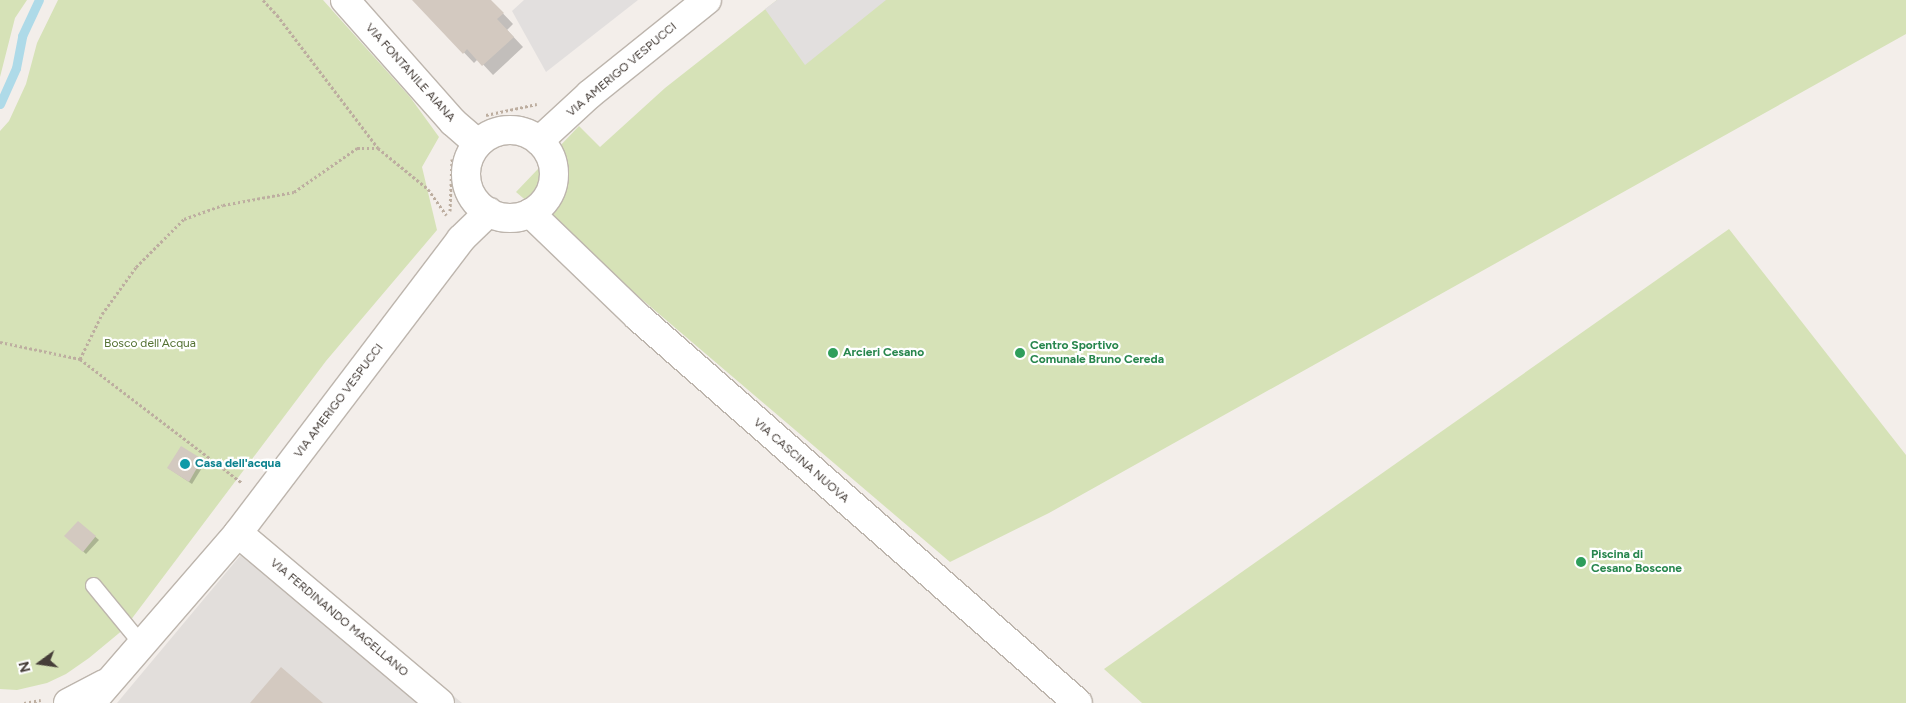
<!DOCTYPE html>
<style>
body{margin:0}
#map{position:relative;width:1906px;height:703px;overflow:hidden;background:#f3eeea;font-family:Figtree,sans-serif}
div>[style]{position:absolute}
.industrial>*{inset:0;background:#e2dedb}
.green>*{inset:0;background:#d6e2b7}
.parking>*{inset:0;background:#e2dfde}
.shadow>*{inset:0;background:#0003}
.stream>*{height:9px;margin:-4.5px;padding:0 4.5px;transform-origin:4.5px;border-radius:4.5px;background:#aedae8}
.building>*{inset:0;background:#d3c9c0}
.path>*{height:3px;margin-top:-1.5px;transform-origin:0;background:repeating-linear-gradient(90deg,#bdaea0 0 2.5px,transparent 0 5px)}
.roads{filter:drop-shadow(1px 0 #bdb5ad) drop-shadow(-1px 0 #bdb5ad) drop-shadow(0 1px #bdb5ad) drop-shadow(0 -1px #bdb5ad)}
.lane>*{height:15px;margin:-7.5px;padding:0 7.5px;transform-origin:7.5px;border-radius:7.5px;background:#fff}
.street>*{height:28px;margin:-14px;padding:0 14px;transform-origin:14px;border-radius:14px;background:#fff}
.street>.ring{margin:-14px;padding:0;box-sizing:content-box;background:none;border:28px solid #fff;border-radius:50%}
.dots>*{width:14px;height:14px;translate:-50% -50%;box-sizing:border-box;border:2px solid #fff;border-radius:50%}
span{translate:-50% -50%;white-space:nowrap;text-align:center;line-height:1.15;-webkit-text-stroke:4.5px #fff;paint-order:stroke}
.street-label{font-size:12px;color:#463e39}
.park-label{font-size:12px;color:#547133}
.leisure-label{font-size:12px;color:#27864d;font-weight:700}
.left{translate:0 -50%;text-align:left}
.culture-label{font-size:12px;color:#0d838f;font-weight:700}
.north{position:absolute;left:15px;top:638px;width:50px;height:50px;-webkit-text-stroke:4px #fff;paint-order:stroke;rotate:256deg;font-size:14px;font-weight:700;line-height:20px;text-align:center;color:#463e39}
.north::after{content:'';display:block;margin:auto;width:18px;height:22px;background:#463e39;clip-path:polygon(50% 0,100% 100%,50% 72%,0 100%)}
</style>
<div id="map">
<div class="industrial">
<i style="clip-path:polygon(260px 532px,462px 703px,117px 703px)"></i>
</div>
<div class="green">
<i style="clip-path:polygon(0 0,27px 0,15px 18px,0 77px)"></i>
<i style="clip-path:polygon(58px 0,323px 0,410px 97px,439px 137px,422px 167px,437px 230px,326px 361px,124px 629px,89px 658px,66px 674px,47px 683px,17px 690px,0 689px,0 131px,9px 121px,26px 84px,37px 43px)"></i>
<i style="clip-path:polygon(777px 0,1906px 0,1906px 34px,1049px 513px,950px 562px,516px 192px,579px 126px,600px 147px,665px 88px)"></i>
<i style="clip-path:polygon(1729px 229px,1906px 455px,1906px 703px,1142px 703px,1104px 669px)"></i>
</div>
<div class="parking">
<i style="clip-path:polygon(524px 0,638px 0,546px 72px,512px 11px)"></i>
<i style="clip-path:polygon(777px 0,886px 0,805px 65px,765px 9px)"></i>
</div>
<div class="shadow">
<i style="clip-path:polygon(414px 0,490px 0,513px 24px,507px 30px,523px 47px,493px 75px,478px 59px,474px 63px)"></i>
<i style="clip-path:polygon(181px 447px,205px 463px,192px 484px,168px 468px)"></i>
<i style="clip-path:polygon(78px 522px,99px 540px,86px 554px,66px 536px)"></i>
</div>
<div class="stream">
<i style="left:0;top:104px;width:39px;rotate:-66deg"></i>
<i style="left:16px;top:68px;width:33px;rotate:-79deg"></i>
<i style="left:22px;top:36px;width:40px;rotate:-65deg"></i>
</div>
<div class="building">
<i style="clip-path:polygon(412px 0,491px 0,504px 13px,497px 19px,514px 37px,482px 66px,467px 49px,463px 54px)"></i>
<i style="clip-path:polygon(181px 446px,202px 459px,189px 482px,167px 468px)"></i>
<i style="clip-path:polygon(78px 521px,96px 536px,83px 552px,64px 536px)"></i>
<i style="clip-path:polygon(281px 667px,323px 703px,250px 703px)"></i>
</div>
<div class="path">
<i style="left:263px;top:0;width:21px;rotate:47deg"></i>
<i style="left:277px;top:15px;width:167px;rotate:52.8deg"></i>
<i style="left:486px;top:115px;width:52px;rotate:-12.2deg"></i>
<i style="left:450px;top:211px;width:52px;rotate:-87.8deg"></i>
<i style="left:0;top:342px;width:82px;rotate:12deg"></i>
<i style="left:80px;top:359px;width:204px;rotate:37.4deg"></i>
<i style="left:80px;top:359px;width:50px;rotate:-63.9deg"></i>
<i style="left:102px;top:314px;width:58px;rotate:-54.1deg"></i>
<i style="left:136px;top:267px;width:68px;rotate:-45deg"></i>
<i style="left:184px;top:219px;width:41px;rotate:-19.7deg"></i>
<i style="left:223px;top:205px;width:72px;rotate:-10.4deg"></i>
<i style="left:294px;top:192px;width:77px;rotate:-34.9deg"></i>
<i style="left:357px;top:148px;width:21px"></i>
<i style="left:378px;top:148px;width:65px;rotate:39.4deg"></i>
<i style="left:428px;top:189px;width:32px;rotate:55deg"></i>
<i style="left:24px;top:703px;width:17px;rotate:-10deg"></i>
</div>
<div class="roads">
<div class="lane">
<i style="left:93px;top:585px;width:65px;rotate:50.6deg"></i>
<i style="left:134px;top:635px;width:14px;rotate:60deg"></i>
</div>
<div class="street">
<i style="left:345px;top:0;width:163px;rotate:48.5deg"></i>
<i style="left:453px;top:122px;width:33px;rotate:41deg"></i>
<i class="ring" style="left:466px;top:130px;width:60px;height:60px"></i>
<i style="left:539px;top:141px;width:69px;rotate:-42.7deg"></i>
<i style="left:590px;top:94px;width:150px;rotate:-38.8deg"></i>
<i style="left:530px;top:213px;width:150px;rotate:43.9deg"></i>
<i style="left:638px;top:317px;width:585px;rotate:41.26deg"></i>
<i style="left:238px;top:533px;width:264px;rotate:40.1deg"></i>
<i style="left:68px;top:703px;width:41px;rotate:-27.8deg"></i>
<i style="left:91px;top:703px;width:225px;rotate:-49.1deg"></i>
<i style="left:238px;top:533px;width:369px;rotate:-52.8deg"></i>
<i style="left:461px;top:239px;width:39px;rotate:-44deg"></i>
</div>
</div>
<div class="dots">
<i style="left:833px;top:353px;background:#2e9e5b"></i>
<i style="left:1020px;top:353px;background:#2e9e5b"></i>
<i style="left:185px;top:464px;background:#0f9aa8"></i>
<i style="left:1581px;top:562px;background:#2e9e5b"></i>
</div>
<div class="street-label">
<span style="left:622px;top:70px;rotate:-40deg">VIA AMERIGO VESPUCCI</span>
<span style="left:410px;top:73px;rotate:48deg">VIA FONTANILE AIANA</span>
<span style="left:339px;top:401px;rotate:-53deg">VIA AMERIGO VESPUCCI</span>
<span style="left:801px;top:461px;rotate:41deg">VIA CASCINA NUOVA</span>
<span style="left:339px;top:618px;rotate:40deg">VIA FERDINANDO MAGELLANO</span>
</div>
<div class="park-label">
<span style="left:150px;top:344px">Bosco dell'Acqua</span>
</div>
<div class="leisure-label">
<span class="left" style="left:1030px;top:353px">Centro Sportivo<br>Comunale Bruno Cereda</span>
<span class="left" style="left:843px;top:353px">Arcieri Cesano</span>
<span class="left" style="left:1591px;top:562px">Piscina di<br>Cesano Boscone</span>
</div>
<div class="culture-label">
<span class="left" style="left:195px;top:464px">Casa dell'acqua</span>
</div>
<div class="north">N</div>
</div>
